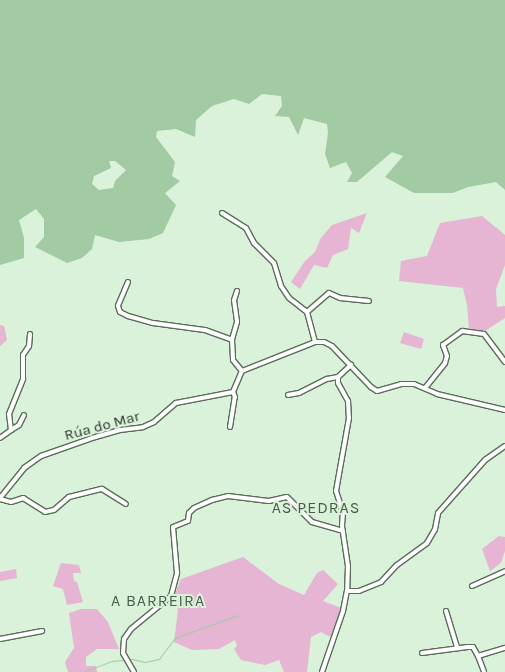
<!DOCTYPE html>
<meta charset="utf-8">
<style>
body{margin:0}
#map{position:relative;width:505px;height:672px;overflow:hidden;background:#daf1da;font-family:Karla,sans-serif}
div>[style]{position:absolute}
.green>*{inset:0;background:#e5b5d3}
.water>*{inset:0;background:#a2caa3}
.stream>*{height:1px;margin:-0.5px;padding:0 0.5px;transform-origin:0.5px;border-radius:0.5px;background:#a2caa3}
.roads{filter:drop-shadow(1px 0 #596d59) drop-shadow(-1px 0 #596d59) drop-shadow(0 1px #596d59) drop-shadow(0 -1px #596d59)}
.minor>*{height:4px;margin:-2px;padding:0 2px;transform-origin:2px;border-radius:2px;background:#fff}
span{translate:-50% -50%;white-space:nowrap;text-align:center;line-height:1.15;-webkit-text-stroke:4px #daf1da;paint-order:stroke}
.street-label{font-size:15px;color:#2f382f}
.neighbourhood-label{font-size:16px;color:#495c49;letter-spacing:1px}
</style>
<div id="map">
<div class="green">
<i style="clip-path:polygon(367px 213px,359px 233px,351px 228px,348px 249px,333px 255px,327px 268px,314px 265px,300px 289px,291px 282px,305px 261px,315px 252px,321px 238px,332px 225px)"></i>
<i style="clip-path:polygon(482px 216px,505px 235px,505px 265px,496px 289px,497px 307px,505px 306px,505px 318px,485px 331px,469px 329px,467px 305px,463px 288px,399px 281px,401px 261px,427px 256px,440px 223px)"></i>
<i style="clip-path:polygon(0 325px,4px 326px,7px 340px,0 346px)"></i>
<i style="clip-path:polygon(404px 332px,424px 339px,421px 349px,400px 343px)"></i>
<i style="clip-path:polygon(499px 536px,505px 537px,505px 551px,501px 563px,490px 571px,482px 549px)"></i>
<i style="clip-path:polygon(243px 557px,279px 584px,304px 595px,317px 573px,323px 570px,338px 584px,323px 601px,341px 608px,331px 637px,321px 632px,311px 637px,307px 672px,284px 672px,279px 660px,265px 665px,241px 660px,234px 649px,237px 646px,235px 640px,219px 649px,192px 650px,174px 642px,178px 610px,174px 596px,181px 579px)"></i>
<i style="clip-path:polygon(61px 563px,79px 565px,81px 573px,73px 573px,74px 581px,77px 582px,83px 602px,67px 605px,63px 589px,53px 586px)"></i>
<i style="clip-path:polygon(16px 569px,17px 578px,0 581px,0 572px)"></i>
<i style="clip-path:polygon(81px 609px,97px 609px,108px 622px,119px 649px,97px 649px,86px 657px,86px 666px,96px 666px,97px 672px,68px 672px,65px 662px,74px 648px,69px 613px)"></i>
</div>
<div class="water">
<i style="clip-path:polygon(evenodd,0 0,505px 0,505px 190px,496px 182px,468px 187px,453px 193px,414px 193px,385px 177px,403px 156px,392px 152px,357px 182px,347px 182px,352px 173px,346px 162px,330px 168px,325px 154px,328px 133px,327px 124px,304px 118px,298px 135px,289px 117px,275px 116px,282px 106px,281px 96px,262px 94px,249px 104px,234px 99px,212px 106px,196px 120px,195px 137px,176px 129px,157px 131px,156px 137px,175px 162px,172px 176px,180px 181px,165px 193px,176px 205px,163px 233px,149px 239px,119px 242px,95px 235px,92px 249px,82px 258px,67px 263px,35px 247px,44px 237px,44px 219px,36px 209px,19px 220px,24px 238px,24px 258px,0 265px,0 0,109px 161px,115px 161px,126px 170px,115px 181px,113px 188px,99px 190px,92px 184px,94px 176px,111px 168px,109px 161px)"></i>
</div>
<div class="stream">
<i style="left:83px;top:672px;width:31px;rotate:-21deg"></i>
<i style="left:112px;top:661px;width:20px;rotate:-6deg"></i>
<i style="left:132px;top:659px;width:13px;rotate:13deg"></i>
<i style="left:145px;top:662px;width:14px;rotate:-12deg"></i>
<i style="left:159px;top:659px;width:26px;rotate:-53deg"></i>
<i style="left:175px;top:638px;width:67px;rotate:-20.1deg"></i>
</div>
<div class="roads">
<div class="minor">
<i style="left:222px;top:213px;width:28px;rotate:32deg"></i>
<i style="left:246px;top:228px;width:17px;rotate:62deg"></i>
<i style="left:254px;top:243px;width:28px;rotate:45deg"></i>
<i style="left:274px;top:263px;width:24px;rotate:73deg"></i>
<i style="left:281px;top:286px;width:14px;rotate:56deg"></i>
<i style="left:289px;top:298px;width:23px;rotate:38deg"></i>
<i style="left:307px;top:312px;width:31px;rotate:75deg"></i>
<i style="left:128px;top:282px;width:26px;rotate:113deg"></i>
<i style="left:118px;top:306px;width:6px;rotate:72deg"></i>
<i style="left:120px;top:312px;width:9px;rotate:27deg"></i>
<i style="left:128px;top:316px;width:26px;rotate:16deg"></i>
<i style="left:153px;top:323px;width:52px;rotate:7.7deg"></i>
<i style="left:205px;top:330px;width:29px;rotate:20deg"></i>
<i style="left:237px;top:291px;width:9px;rotate:108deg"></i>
<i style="left:234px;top:300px;width:22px;rotate:82deg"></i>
<i style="left:237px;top:322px;width:19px;rotate:106deg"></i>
<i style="left:232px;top:340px;width:20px;rotate:87deg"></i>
<i style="left:233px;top:360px;width:14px;rotate:51deg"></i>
<i style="left:307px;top:312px;width:29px;rotate:-41deg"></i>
<i style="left:329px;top:293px;width:12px;rotate:24deg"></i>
<i style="left:340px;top:298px;width:29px;rotate:6deg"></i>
<i style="left:338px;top:377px;width:6px;rotate:90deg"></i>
<i style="left:338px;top:383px;width:21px;rotate:61deg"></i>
<i style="left:348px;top:401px;width:17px;rotate:87deg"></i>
<i style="left:349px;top:418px;width:74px;rotate:100.1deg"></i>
<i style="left:336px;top:491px;width:22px;rotate:72deg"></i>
<i style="left:343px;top:512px;width:14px;rotate:94deg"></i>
<i style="left:342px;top:526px;width:40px;rotate:81.5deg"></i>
<i style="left:348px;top:566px;width:25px;rotate:92deg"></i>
<i style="left:425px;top:388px;width:32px;rotate:-51deg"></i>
<i style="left:445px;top:363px;width:7px;rotate:-74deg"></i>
<i style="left:447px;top:356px;width:12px;rotate:-110deg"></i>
<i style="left:443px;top:345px;width:24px;rotate:-36deg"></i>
<i style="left:462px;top:331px;width:22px;rotate:8deg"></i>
<i style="left:484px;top:334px;width:35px;rotate:53deg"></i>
<i style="left:288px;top:395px;width:11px;rotate:-10deg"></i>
<i style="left:299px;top:393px;width:31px;rotate:-27deg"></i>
<i style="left:327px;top:379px;width:11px;rotate:-10deg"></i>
<i style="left:338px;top:377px;width:18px;rotate:-43deg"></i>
<i style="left:230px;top:427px;width:30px;rotate:-81deg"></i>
<i style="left:235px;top:397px;width:5px;rotate:-112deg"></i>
<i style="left:11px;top:430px;width:9px;rotate:-32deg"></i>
<i style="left:19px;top:425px;width:11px;rotate:-63deg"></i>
<i style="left:0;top:438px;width:14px;rotate:-36deg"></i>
<i style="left:11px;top:430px;width:16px;rotate:-97deg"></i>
<i style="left:9px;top:414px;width:38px;rotate:-68deg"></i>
<i style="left:23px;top:379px;width:24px;rotate:-90deg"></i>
<i style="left:23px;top:355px;width:11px;rotate:-56deg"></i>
<i style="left:29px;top:346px;width:12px;rotate:-85deg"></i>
<i style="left:0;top:498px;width:38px;rotate:-51deg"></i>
<i style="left:24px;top:468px;width:21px;rotate:-35deg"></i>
<i style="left:41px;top:456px;width:54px;rotate:-19.4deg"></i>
<i style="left:92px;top:438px;width:29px;rotate:-16deg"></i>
<i style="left:120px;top:430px;width:23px;rotate:-7deg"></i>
<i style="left:143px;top:427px;width:12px;rotate:-24deg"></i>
<i style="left:154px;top:422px;width:29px;rotate:-41deg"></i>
<i style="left:176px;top:403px;width:58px;rotate:-10.9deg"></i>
<i style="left:233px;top:392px;width:23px;rotate:-67deg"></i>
<i style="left:242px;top:371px;width:79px;rotate:-21.7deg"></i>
<i style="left:315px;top:342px;width:9px"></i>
<i style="left:324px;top:342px;width:9px;rotate:27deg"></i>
<i style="left:332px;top:346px;width:57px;rotate:46.4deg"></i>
<i style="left:371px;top:387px;width:7px;rotate:34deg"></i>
<i style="left:377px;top:391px;width:25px;rotate:-16deg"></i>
<i style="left:401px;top:384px;width:13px"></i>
<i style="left:414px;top:384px;width:25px;rotate:23deg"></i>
<i style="left:437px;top:394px;width:70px;rotate:13.2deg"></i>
<i style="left:0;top:499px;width:11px;rotate:15deg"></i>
<i style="left:11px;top:502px;width:13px;rotate:-18deg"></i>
<i style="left:23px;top:498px;width:26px;rotate:32deg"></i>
<i style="left:45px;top:512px;width:9px;rotate:-13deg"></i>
<i style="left:54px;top:510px;width:20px;rotate:-41deg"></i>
<i style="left:69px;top:497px;width:34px;rotate:-14deg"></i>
<i style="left:102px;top:489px;width:28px;rotate:32deg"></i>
<i style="left:472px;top:586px;width:36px;rotate:-24deg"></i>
<i style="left:446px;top:611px;width:39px;rotate:73deg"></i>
<i style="left:0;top:639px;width:43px;rotate:-10.8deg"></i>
<i style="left:422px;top:653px;width:46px;rotate:-7.4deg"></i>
<i style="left:468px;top:647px;width:5px"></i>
<i style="left:473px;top:647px;width:10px;rotate:61deg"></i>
<i style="left:478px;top:656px;width:28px;rotate:-17deg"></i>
<i style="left:478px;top:656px;width:17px;rotate:69deg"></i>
<i style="left:134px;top:672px;width:22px;rotate:-120deg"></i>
<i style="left:123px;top:653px;width:14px;rotate:-86deg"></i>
<i style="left:124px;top:639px;width:12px;rotate:-55deg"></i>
<i style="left:131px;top:629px;width:52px;rotate:-39.5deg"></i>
<i style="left:171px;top:596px;width:24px;rotate:-75deg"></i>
<i style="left:177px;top:573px;width:46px;rotate:-95deg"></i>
<i style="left:173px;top:527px;width:16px;rotate:-22deg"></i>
<i style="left:188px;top:521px;width:8px;rotate:-83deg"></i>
<i style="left:189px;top:513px;width:7px;rotate:-45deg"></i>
<i style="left:194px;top:508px;width:20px;rotate:-24deg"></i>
<i style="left:212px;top:500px;width:16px;rotate:-14deg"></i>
<i style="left:228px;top:496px;width:41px;rotate:7deg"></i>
<i style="left:269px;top:501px;width:18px;rotate:-13deg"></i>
<i style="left:287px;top:497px;width:35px;rotate:45deg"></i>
<i style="left:312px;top:522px;width:32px;rotate:16deg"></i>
<i style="left:322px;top:672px;width:65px;rotate:-71deg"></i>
<i style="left:343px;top:611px;width:20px;rotate:-79deg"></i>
<i style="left:347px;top:591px;width:12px"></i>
<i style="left:359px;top:591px;width:24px;rotate:-22deg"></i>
<i style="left:381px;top:582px;width:23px;rotate:-47deg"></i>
<i style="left:397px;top:565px;width:37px;rotate:-36deg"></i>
<i style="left:427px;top:543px;width:16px;rotate:-60deg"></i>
<i style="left:435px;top:529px;width:16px;rotate:-79deg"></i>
<i style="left:438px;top:513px;width:71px;rotate:-48.4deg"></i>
<i style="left:485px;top:460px;width:24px;rotate:-35deg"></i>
</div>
</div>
<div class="street-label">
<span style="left:102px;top:426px;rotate:-15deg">Rúa do Mar</span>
</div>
<div class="neighbourhood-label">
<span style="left:316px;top:508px">AS PEDRAS</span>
<span style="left:158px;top:601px">A BARREIRA</span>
</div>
</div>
